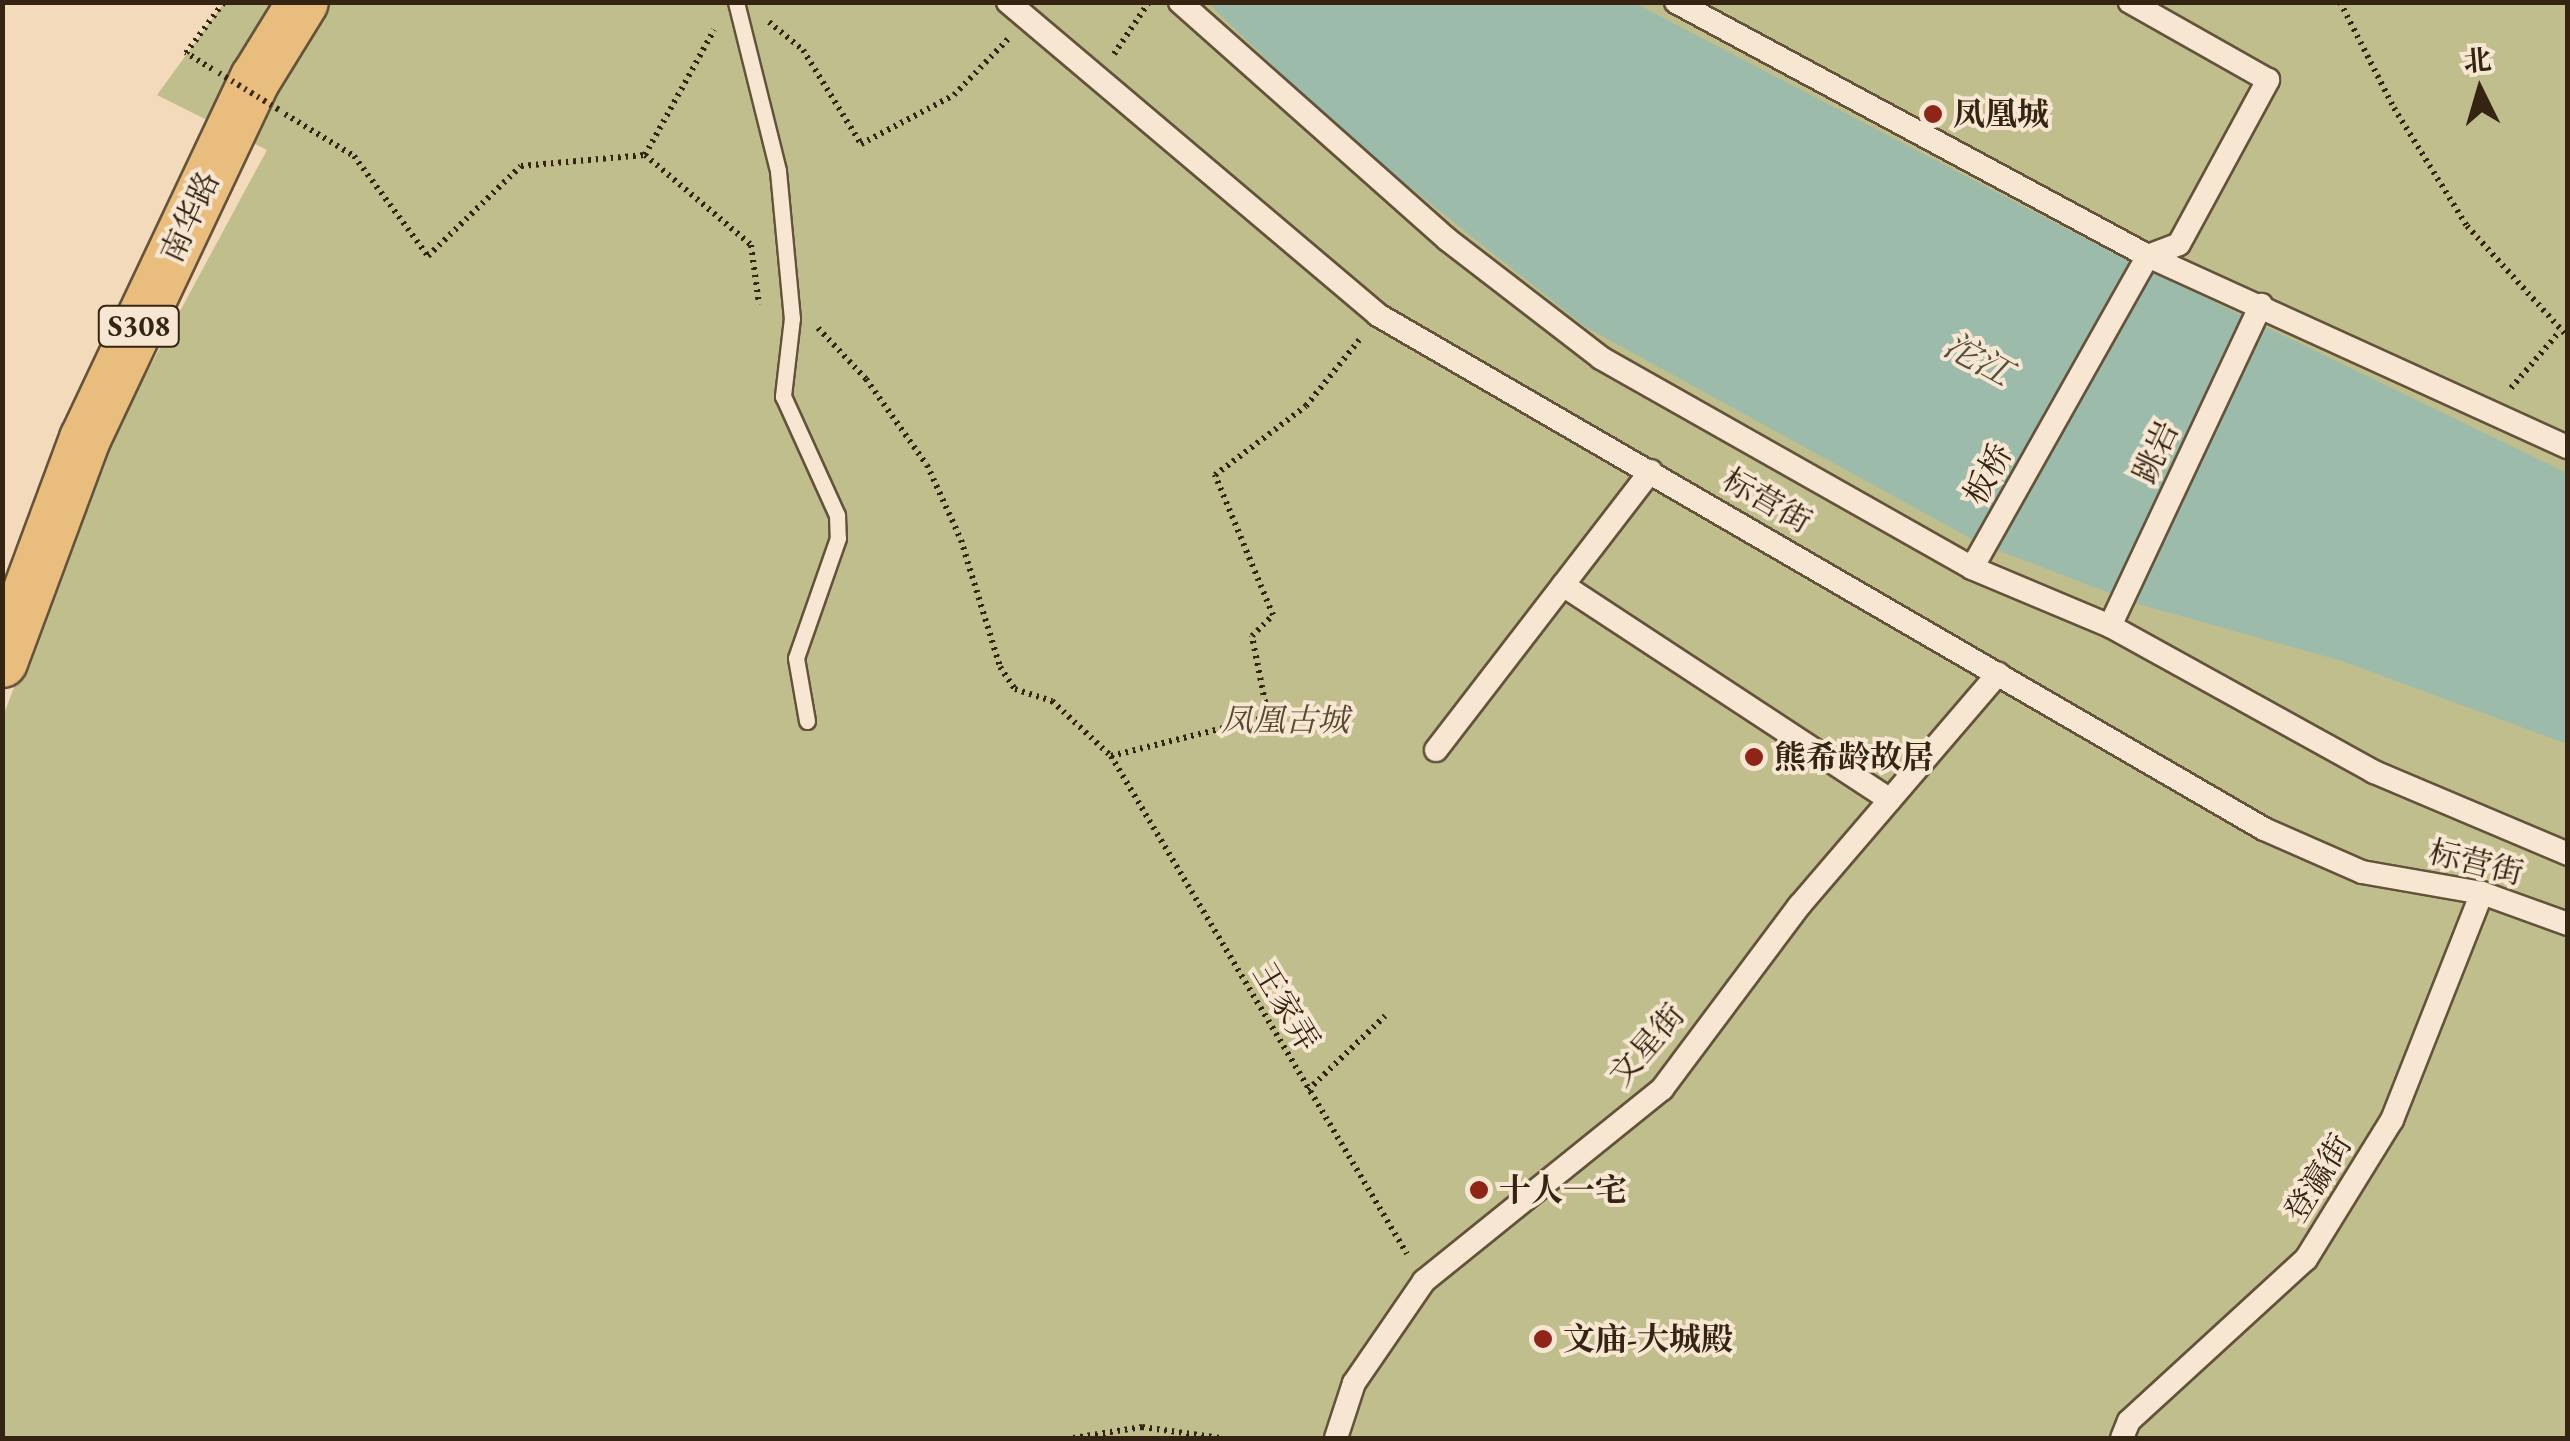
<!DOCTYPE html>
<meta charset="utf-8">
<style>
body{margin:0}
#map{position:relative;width:2570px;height:1441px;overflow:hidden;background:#f2daba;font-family:"EB Garamond","Noto Serif SC",serif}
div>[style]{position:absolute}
.green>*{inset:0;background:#bfbe8c}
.water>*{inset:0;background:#9cbbaa}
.path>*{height:6px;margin-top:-3px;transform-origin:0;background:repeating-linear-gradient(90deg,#342411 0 2.5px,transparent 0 7.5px)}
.roads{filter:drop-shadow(2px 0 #64523b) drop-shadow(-2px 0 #64523b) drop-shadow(0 2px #64523b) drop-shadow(0 -2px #64523b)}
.service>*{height:15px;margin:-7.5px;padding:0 7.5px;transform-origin:7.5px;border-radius:7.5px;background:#f7e7d2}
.pedestrian>*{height:22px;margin:-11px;padding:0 11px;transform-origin:11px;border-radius:11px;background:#f7e7d2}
.primary>*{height:50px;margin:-25px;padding:0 25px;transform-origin:25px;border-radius:25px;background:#e9bd7d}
.path-bridge>*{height:6px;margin-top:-3px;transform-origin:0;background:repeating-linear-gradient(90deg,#342411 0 2.5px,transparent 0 7.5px)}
.dots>*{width:28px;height:28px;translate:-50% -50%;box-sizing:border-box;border:5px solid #f7e7d2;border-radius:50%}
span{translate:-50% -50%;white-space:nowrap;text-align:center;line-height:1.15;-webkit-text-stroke:8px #f7e7d2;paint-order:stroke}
.shield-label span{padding:2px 8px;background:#f7e7d2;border:2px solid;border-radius:8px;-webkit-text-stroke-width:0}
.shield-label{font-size:30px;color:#342411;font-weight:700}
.poi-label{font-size:32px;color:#342411;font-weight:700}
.left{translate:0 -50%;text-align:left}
.street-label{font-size:32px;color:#342411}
.park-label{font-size:32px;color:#574a30;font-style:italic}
.water-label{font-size:35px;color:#53513f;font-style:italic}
.frame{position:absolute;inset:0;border:5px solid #342411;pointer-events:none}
.north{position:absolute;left:2430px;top:40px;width:100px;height:100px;-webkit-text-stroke:8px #f7e7d2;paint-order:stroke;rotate:355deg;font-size:28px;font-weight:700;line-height:40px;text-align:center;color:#342411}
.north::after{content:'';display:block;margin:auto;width:35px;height:45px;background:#342411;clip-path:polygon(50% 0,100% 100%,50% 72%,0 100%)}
</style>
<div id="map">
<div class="green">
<i style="clip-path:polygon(224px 3px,2567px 3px,2567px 1438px,3px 1438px,2px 719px,105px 450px,267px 150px,157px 95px)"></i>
</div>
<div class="water">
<i style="clip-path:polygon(1208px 3px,1635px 3px,2103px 248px,2567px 473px,2567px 744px,2342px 661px,2138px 604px,1979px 543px,1584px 326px,1346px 136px)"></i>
</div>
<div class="path">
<i style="left:2340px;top:2px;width:119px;rotate:63deg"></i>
<i style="left:2394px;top:108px;width:139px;rotate:58.3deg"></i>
<i style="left:2467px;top:226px;width:150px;rotate:47.7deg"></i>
<i style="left:769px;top:22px;width:44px;rotate:39.5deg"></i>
<i style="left:803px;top:50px;width:110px;rotate:58.3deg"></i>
<i style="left:861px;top:144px;width:105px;rotate:-27.8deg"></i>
<i style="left:954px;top:95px;width:78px;rotate:-46deg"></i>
<i style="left:1114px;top:54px;width:63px;rotate:-56.1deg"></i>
<i style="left:212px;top:69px;width:31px;rotate:-148deg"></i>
<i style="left:186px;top:53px;width:64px;rotate:-53.3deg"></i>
<i style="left:285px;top:114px;width:81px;rotate:31.3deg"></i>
<i style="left:354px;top:156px;width:124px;rotate:53.5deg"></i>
<i style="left:428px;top:256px;width:129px;rotate:-44.1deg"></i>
<i style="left:521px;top:166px;width:124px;rotate:-5.1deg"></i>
<i style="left:645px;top:155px;width:139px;rotate:40.3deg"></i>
<i style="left:751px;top:245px;width:60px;rotate:82.3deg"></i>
<i style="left:645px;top:155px;width:143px;rotate:-61.1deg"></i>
<i style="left:818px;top:328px;width:70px;rotate:46.7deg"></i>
<i style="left:866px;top:379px;width:105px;rotate:54.7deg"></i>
<i style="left:927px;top:465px;width:82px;rotate:65.6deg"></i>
<i style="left:961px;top:540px;width:133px;rotate:72.9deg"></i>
<i style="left:1000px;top:667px;width:27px;rotate:56deg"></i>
<i style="left:1015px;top:689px;width:39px;rotate:18deg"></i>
<i style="left:1052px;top:701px;width:81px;rotate:43deg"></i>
<i style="left:1111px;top:756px;width:579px;rotate:59.27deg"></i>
<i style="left:2511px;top:388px;width:75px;rotate:-49.3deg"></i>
<i style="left:1111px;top:756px;width:162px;rotate:-14deg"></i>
<i style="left:1268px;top:717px;width:83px;rotate:-101.2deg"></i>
<i style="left:1252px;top:636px;width:30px;rotate:-45deg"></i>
<i style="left:1273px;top:615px;width:152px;rotate:-112.5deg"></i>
<i style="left:1215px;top:475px;width:114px;rotate:-37.2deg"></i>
<i style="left:1306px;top:406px;width:85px;rotate:-51.2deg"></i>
<i style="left:1308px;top:1090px;width:107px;rotate:-43.9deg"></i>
<i style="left:1073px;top:1438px;width:70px;rotate:-9.1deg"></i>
<i style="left:1142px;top:1427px;width:79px;rotate:8deg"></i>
</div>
<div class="roads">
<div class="service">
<i style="left:736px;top:2px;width:174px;rotate:76deg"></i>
<i style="left:778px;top:171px;width:148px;rotate:84.6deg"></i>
<i style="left:792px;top:318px;width:79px;rotate:96.6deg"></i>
<i style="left:783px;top:396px;width:131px;rotate:65.6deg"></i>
<i style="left:837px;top:515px;width:23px;rotate:88deg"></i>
<i style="left:838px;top:538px;width:127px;rotate:109.3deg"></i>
<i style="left:796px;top:658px;width:64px;rotate:80.1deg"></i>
</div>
<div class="pedestrian">
<i style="left:1008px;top:2px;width:485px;rotate:40.2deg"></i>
<i style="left:1378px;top:315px;width:1024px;rotate:30.12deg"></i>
<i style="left:2264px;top:829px;width:107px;rotate:23.7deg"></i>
<i style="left:2362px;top:872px;width:122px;rotate:9.9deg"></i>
<i style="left:2482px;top:893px;width:91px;rotate:19.8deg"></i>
<i style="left:1180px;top:2px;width:358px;rotate:41.6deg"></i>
<i style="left:1448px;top:240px;width:193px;rotate:37.6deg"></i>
<i style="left:1601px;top:358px;width:426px;rotate:29.5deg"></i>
<i style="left:1972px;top:568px;width:150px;rotate:22.8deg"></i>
<i style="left:2110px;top:626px;width:302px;rotate:28.9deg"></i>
<i style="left:2374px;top:772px;width:211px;rotate:22.9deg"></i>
<i style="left:1676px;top:2px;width:536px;rotate:28.29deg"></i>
<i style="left:2148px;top:256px;width:461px;rotate:24.5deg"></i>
<i style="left:1972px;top:568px;width:358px;rotate:-60.6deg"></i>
<i style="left:2148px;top:256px;width:33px;rotate:-21deg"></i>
<i style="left:2179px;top:244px;width:187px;rotate:-61.5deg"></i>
<i style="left:2268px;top:80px;width:159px;rotate:-150.5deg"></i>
<i style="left:1563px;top:585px;width:391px;rotate:33.3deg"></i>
<i style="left:2110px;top:626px;width:355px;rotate:-64.8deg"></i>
<i style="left:1436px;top:750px;width:352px;rotate:-52.4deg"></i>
<i style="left:1336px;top:1438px;width:58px;rotate:-71.9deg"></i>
<i style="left:1354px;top:1383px;width:124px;rotate:-55.5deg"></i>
<i style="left:1424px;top:1281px;width:306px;rotate:-38.9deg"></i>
<i style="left:1662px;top:1089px;width:229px;rotate:-53.2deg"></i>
<i style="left:1799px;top:906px;width:306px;rotate:-49.4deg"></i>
<i style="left:2122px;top:1438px;width:18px;rotate:-68deg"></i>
<i style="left:2129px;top:1421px;width:240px;rotate:-42.5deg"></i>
<i style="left:2306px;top:1259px;width:163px;rotate:-58.3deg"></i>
<i style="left:2392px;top:1120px;width:244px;rotate:-68.4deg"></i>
</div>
<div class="primary">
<i style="left:2px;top:662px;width:238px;rotate:-69.6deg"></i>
<i style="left:85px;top:439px;width:399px;rotate:-64.7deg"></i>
<i style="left:256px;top:78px;width:89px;rotate:-58.3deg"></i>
</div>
</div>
<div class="path-bridge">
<i style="left:219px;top:73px;width:73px;rotate:31.5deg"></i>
</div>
<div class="dots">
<i style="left:1933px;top:114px;background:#8f2418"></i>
<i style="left:1754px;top:757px;background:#8f2418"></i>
<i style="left:1479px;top:1190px;background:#8f2418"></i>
<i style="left:1543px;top:1339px;background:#8f2418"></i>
</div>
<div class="shield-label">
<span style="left:139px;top:326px">S308</span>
</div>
<div class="poi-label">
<span class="left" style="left:1953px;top:114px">凤凰城</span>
<span class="left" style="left:1774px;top:757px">熊希龄故居</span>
<span class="left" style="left:1499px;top:1190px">十人一宅</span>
<span class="left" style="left:1563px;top:1339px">文庙-大城殿</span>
</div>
<div class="street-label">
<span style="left:190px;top:217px;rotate:-65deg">南华路</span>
<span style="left:2156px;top:452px;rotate:-65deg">跳岩</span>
<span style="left:1988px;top:474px;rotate:-61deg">板桥</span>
<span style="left:1767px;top:501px;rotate:30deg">标营街</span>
<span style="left:2476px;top:863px;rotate:14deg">标营街</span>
<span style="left:1286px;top:1007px;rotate:59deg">王家弄</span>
<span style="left:1647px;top:1045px;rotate:-49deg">文星街</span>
<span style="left:2318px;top:1178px;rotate:-58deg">登瀛街</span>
</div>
<div class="park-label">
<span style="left:1285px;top:720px">凤凰古城</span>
</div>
<div class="water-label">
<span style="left:1978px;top:359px;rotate:29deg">沱江</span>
</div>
<div class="frame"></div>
<div class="north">北</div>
</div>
